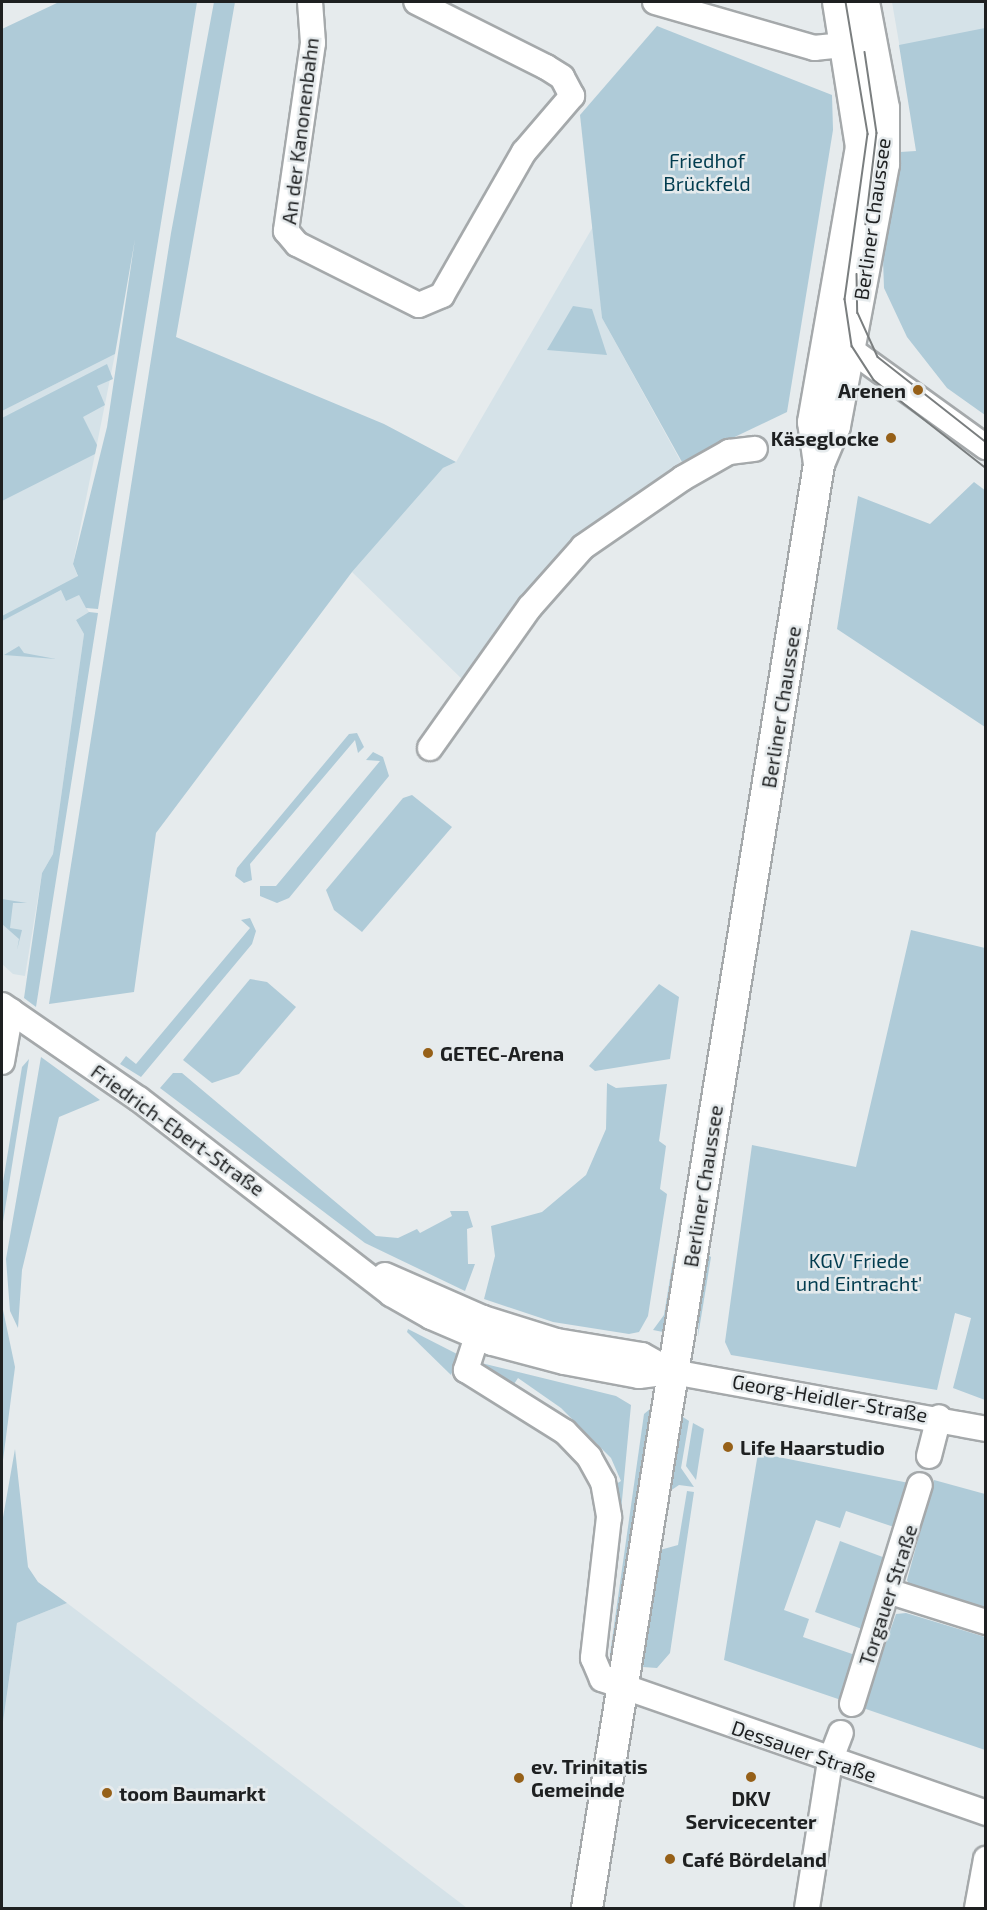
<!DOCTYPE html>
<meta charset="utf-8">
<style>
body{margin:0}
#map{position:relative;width:987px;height:1910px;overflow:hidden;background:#e6ebed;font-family:"Exo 2",sans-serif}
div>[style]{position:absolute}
.built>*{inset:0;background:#d5e2e8}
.green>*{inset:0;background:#afcbd8}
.roads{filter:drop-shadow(2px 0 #a5a9ab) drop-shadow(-2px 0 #a5a9ab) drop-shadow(0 2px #a5a9ab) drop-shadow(0 -2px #a5a9ab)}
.minor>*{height:24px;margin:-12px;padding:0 12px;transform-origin:12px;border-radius:12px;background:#fff}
.major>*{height:30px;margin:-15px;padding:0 15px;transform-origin:15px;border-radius:15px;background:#fff}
.tram>*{height:1.5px;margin:-0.75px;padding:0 0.75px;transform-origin:0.75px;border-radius:0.75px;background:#7a7e7f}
.dots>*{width:16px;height:16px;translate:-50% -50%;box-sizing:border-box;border:3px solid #e6ebed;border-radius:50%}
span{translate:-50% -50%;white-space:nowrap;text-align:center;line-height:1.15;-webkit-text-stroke:5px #e6ebed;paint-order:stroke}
.street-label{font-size:20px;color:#1e2021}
.park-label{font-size:20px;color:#023c4f}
.poi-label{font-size:20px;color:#1e2021;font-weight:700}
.right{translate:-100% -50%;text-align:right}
.left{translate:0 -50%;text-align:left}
.frame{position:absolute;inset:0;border:3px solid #1e2021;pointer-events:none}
</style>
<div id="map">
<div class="built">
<i style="clip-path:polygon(892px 2px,985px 2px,985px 171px,910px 107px)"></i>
<i style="clip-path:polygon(594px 225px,602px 318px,681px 462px,594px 523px,503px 623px,465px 682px,352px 572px,443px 468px,456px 462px)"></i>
<i style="clip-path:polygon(115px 354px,73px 564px,79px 580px,31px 605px,61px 590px,79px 595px,89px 612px,76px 620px,84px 634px,53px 854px,42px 873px,25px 976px,13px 974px,2px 964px,2px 411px)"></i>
<i style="clip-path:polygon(67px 1603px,467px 1908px,2px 1908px,2px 1729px,17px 1623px)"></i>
</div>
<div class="green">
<i style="clip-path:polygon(59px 2px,197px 2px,98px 609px,86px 608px,79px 595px,66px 601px,61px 590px,2px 621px,2px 616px,78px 576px,73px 564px,107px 427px,135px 239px,115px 354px,2px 411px,2px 29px)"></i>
<i style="clip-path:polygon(214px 2px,235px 2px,176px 337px,384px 424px,456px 462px,443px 468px,352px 572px,156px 833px,134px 992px,49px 1004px,171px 233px)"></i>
<i style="clip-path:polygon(657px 26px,832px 95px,833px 130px,787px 412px,682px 462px,602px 318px,580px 115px)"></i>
<i style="clip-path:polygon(985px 28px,985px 415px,947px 388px,907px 337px,884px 288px,883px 259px,900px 152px,916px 151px,899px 45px)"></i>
<i style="clip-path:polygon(573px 306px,592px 309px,607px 355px,547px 350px)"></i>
<i style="clip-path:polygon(107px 364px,113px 379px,97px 386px,105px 405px,83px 417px,97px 445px,95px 454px,2px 501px,2px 418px)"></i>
<i style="clip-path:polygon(974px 482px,986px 491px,985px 727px,837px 629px,858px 496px,930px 524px)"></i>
<i style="clip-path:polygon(89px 612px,98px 613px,36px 1007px,24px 998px,42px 873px,53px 854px,84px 634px,76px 620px)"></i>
<i style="clip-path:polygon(19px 646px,24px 653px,56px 659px,4px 655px)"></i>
<i style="clip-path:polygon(357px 733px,364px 747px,358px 753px,355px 740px,250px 864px,252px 880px,244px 883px,235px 876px,237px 868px,349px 734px)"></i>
<i style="clip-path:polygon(373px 752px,383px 757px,389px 776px,289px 898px,277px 903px,260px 896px,260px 886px,276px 886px,380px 761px,366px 760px)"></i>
<i style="clip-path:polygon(412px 795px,452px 827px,362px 932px,334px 910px,326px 890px,403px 798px)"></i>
<i style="clip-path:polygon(2px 899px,27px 903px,13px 903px,10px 928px,22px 930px,17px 950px,19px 939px,2px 924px)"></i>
<i style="clip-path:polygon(250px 918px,256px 931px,252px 944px,141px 1077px,120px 1064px,126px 1056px,136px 1064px,250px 928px,241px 920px)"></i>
<i style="clip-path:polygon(911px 930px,985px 948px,985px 1400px,953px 1388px,971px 1318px,955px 1313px,937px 1390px,731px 1355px,725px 1342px,752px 1145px,856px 1167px)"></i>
<i style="clip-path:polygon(250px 979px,267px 982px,296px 1007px,239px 1074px,212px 1083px,183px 1060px)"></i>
<i style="clip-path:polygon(659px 984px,679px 997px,670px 1059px,595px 1071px,589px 1066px)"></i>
<i style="clip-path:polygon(41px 1057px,100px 1100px,59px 1117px,22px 1270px,18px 1328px,10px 1311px,6px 1259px)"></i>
<i style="clip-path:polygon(29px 1059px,2px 1228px,2px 1188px,22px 1067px)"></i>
<i style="clip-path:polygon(173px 1073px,182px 1073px,376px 1236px,398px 1238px,417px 1229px,420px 1233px,452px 1216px,450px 1211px,468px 1211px,473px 1227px,467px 1229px,468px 1264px,475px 1264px,465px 1291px,365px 1243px,160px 1088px)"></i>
<i style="clip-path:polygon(607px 1083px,616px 1088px,667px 1084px,659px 1141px,666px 1146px,660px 1189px,667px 1194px,648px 1316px,639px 1332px,629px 1334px,553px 1322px,484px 1299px,495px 1256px,491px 1226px,542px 1212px,586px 1175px,606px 1129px)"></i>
<i style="clip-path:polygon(674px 1254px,679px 1255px,667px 1326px,663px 1332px,653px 1330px,664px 1315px)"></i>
<i style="clip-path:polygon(708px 1255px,711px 1257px,698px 1336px,699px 1312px)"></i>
<i style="clip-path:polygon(2px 1305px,15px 1367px,2px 1468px)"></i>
<i style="clip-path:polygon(408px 1329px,459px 1355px,451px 1375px,407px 1332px)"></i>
<i style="clip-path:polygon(477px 1362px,616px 1396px,631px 1405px,619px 1532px,608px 1489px,621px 1481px,611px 1458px,561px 1408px,518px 1378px,510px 1390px,480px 1371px)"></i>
<i style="clip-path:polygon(650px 1409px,614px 1655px,610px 1654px,644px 1414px)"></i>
<i style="clip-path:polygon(683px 1417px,689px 1421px,681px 1468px,694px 1487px,679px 1485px,670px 1491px)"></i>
<i style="clip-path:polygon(693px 1423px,704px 1429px,696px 1480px,686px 1466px)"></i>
<i style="clip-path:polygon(15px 1449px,28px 1567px,38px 1582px,67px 1603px,17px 1623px,2px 1729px,2px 1523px)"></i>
<i style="clip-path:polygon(758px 1453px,909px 1483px,897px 1528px,846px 1511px,840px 1528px,816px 1520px,784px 1610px,809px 1619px,803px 1637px,855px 1655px,841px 1700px,724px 1660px)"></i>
<i style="clip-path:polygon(934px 1480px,985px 1494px,985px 1611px,910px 1587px,907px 1580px)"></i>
<i style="clip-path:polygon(687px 1491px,694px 1492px,670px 1653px,657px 1668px,643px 1667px,660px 1550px,678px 1545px)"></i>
<i style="clip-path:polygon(840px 1541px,888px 1559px,862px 1629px,815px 1612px)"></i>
<i style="clip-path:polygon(906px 1613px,985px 1637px,985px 1750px,863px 1708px,896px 1614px)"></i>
</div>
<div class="roads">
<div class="minor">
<i style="left:310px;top:2px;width:41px;rotate:85.8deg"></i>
<i style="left:313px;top:43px;width:190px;rotate:98.2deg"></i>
<i style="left:286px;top:231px;width:17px;rotate:50deg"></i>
<i style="left:297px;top:244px;width:136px;rotate:26.6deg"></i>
<i style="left:419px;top:305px;width:25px;rotate:-23deg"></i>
<i style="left:442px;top:295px;width:165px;rotate:-60.2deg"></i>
<i style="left:524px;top:152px;width:74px;rotate:-49.4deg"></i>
<i style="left:572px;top:96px;width:21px;rotate:-118deg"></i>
<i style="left:562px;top:77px;width:19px;rotate:-148deg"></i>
<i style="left:546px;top:67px;width:145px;rotate:-153.4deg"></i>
<i style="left:655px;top:2px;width:166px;rotate:16.1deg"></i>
<i style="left:814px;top:48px;width:48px;rotate:-5.9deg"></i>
<i style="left:836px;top:339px;width:185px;rotate:35.8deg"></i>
<i style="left:430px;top:748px;width:173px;rotate:-54.7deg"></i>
<i style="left:530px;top:607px;width:80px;rotate:-48.5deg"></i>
<i style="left:583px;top:547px;width:121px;rotate:-34.6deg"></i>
<i style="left:683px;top:478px;width:53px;rotate:-29.5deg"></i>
<i style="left:729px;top:452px;width:26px;rotate:-7deg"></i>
<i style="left:2px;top:1005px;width:166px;rotate:34.5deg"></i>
<i style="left:139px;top:1099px;width:319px;rotate:37.7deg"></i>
<i style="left:391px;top:1294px;width:46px;rotate:29.9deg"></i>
<i style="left:431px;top:1317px;width:66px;rotate:23.1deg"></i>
<i style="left:492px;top:1343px;width:74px;rotate:14.8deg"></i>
<i style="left:564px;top:1362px;width:76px;rotate:10.6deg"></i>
<i style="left:639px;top:1376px;width:34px;rotate:-7deg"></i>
<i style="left:673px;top:1372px;width:318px;rotate:10.3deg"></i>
<i style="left:2px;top:1062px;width:52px;rotate:-80deg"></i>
<i style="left:385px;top:1275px;width:107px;rotate:23.7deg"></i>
<i style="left:483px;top:1318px;width:77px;rotate:17.3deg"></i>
<i style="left:557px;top:1341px;width:86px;rotate:9.4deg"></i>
<i style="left:642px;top:1355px;width:35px;rotate:29deg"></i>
<i style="left:483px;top:1318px;width:55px;rotate:108.1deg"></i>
<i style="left:466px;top:1370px;width:117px;rotate:32.1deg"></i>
<i style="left:565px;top:1432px;width:35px;rotate:46deg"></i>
<i style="left:589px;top:1457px;width:29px;rotate:61deg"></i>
<i style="left:603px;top:1482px;width:36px;rotate:80deg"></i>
<i style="left:609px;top:1517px;width:142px;rotate:96.5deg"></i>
<i style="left:593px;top:1658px;width:23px;rotate:67deg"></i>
<i style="left:602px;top:1679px;width:407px;rotate:19.2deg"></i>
<i style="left:929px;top:1456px;width:40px;rotate:-75.6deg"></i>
<i style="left:891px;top:1592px;width:100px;rotate:17.5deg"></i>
<i style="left:852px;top:1704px;width:229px;rotate:-72.8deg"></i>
<i style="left:807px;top:1908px;width:149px;rotate:-81.1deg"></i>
<i style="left:830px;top:1761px;width:30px;rotate:-69deg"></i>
<i style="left:977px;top:1908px;width:50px;rotate:-79.6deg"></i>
</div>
<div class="major">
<i style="left:819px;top:464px;width:42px;rotate:-98.1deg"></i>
<i style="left:813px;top:422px;width:279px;rotate:-80.1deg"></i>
<i style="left:861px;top:147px;width:147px;rotate:-99deg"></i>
<i style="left:587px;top:1908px;width:1463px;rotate:-80.87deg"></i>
<i style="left:819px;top:464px;width:41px;rotate:-67.2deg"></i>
<i style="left:835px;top:426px;width:267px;rotate:-79.4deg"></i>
<i style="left:884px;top:164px;width:56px;rotate:-90deg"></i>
<i style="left:884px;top:108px;width:108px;rotate:-100.7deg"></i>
</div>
</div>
<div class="tram">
<i style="left:846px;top:2px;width:134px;rotate:80.5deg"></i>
<i style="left:868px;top:134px;width:167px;rotate:97.9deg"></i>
<i style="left:845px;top:299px;width:48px;rotate:81.5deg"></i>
<i style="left:852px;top:346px;width:40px;rotate:57.1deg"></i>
<i style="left:874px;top:380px;width:142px;rotate:38.2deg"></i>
<i style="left:865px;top:52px;width:82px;rotate:81.6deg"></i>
<i style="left:877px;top:133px;width:92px;rotate:96.9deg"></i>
<i style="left:857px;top:274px;width:39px;rotate:89deg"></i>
<i style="left:858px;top:313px;width:48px;rotate:65.6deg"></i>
<i style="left:878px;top:357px;width:137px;rotate:38.2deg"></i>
</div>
<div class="dots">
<i style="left:918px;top:390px;background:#966018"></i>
<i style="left:891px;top:438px;background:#966018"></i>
<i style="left:428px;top:1053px;background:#966018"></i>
<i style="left:728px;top:1447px;background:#966018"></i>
<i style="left:751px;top:1777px;background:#966018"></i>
<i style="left:519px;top:1778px;background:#966018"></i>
<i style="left:107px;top:1793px;background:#966018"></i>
<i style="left:670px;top:1859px;background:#966018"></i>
</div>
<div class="street-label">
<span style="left:300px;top:131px;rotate:-83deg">An der Kanonenbahn</span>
<span style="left:872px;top:219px;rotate:-82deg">Berliner Chaussee</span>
<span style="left:781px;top:707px;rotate:-81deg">Berliner Chaussee</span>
<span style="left:178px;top:1130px;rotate:36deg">Friedrich-Ebert-Straße</span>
<span style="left:703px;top:1186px;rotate:-81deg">Berliner Chaussee</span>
<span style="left:830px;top:1398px;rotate:10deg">Georg-Heidler-Straße</span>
<span style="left:888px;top:1595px;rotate:-72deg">Torgauer Straße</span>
<span style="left:804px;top:1751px;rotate:19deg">Dessauer Straße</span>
</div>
<div class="park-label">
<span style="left:707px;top:172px">Friedhof<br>Brückfeld</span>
<span style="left:859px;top:1272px">KGV 'Friede<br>und Eintracht'</span>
</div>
<div class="poi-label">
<span class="right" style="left:906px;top:390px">Arenen</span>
<span class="right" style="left:879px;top:438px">Käseglocke</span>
<span class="left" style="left:440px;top:1053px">GETEC-Arena</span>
<span class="left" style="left:740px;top:1447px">Life Haarstudio</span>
<span class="left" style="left:531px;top:1778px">ev. Trinitatis<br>Gemeinde</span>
<span class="left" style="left:119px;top:1793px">toom Baumarkt</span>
<span style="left:751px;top:1810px">DKV<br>Servicecenter</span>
<span class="left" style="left:682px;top:1859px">Café Bördeland</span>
</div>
<div class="frame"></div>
</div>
